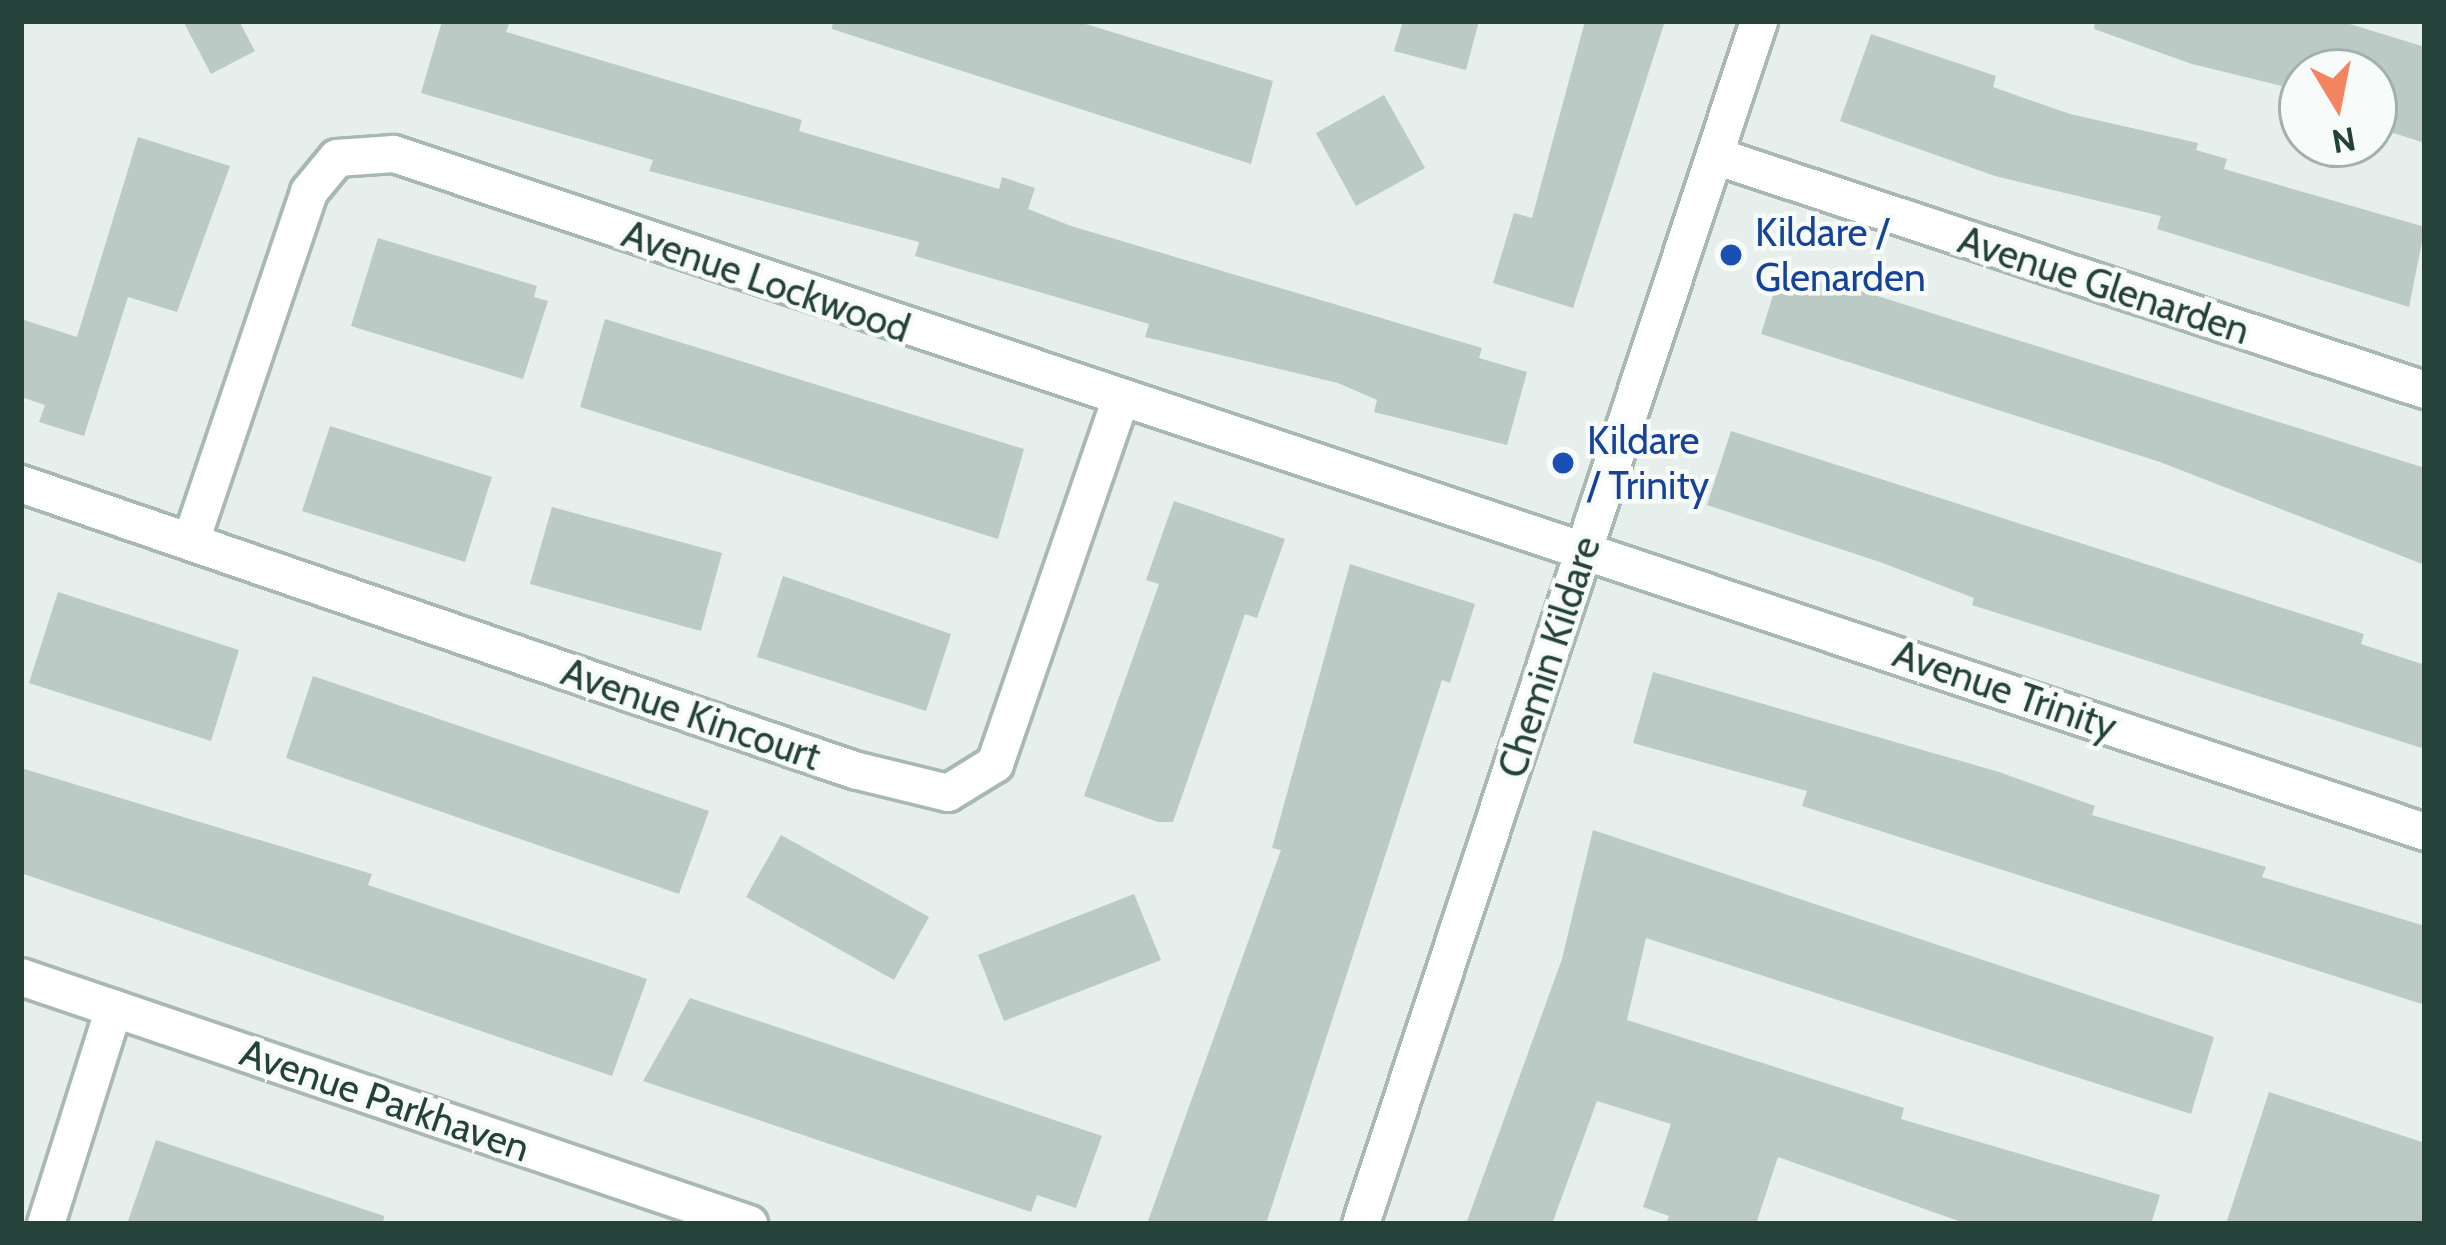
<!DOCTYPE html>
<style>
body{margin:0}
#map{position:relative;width:2446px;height:1245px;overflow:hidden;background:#e6efeb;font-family:Cabin,sans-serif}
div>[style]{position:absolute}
.building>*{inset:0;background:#bbcac4}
.roads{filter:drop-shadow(3px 0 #a8b8b2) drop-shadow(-3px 0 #a8b8b2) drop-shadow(0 3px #a8b8b2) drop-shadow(0 -3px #a8b8b2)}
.street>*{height:36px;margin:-18px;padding:0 18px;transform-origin:18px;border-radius:18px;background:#fff}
.secondary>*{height:36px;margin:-18px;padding:0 18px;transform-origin:18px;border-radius:18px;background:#fff}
.dots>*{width:33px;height:33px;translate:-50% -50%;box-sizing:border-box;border:6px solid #f7fbf9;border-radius:50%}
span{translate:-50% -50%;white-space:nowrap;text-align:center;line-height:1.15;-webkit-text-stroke:9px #f7fbf9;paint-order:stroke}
.transit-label{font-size:39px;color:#164399}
.left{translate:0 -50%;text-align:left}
.street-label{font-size:39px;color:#24423a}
.frame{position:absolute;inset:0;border:24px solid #24423a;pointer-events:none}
.north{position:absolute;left:2278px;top:48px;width:120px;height:120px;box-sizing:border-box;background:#f7fbf9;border:3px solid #a3b1ad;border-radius:50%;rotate:170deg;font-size:33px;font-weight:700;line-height:48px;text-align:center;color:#24423a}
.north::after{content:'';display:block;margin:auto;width:42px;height:54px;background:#f4845f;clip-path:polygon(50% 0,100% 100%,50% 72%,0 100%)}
</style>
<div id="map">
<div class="building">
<i style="clip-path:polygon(183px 21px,239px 21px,255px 51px,211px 74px)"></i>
<i style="clip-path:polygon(442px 21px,510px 21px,506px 32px,802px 120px,799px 131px,999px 189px,1002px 177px,1035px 188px,1028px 209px,1071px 226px,1482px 348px,1479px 358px,1527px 372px,1507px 445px,1374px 412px,1377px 400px,1338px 383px,1145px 337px,1149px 324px,915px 256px,919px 242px,649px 171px,653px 160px,421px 93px)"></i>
<i style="clip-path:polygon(833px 21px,1076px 21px,1273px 81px,1251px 164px,832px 29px)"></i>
<i style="clip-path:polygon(1403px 21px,1479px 21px,1466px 70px,1394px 51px)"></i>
<i style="clip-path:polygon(1585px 21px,1665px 21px,1573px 308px,1493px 283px,1514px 213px,1532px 218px)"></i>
<i style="clip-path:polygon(2095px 21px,2340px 21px,2425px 47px,2425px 143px,2374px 127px,2374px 72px,2302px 72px,2302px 91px,2192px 64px,2094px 29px)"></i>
<i style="clip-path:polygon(1871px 34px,1996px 76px,1993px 87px,2070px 114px,2198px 143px,2196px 150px,2227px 159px,2224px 169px,2425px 227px,2409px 307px,2157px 229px,2161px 216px,1995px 176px,1840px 121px)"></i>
<i style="clip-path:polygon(1384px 95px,1425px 168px,1356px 206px,1316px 133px)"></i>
<i style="clip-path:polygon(138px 137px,230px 166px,177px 312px,128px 297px,84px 436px,39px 422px,45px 405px,21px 397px,21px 319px,77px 337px)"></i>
<i style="clip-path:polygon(378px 238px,537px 286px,534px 297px,548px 301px,523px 379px,351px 326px)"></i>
<i style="clip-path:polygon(1782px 266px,2425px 468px,2425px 565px,2160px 462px,1761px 334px)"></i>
<i style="clip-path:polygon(605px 319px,1024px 449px,998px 539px,580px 407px)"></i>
<i style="clip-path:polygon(330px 426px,492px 477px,465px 562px,302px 511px)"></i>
<i style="clip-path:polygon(1731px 431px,2364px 634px,2361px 644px,2425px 665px,2425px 749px,1972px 605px,1974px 598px,1880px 562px,1707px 505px)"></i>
<i style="clip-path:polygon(1174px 501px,1285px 539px,1257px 618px,1245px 614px,1173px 822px,1158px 822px,1084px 796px,1159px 584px,1146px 580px)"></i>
<i style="clip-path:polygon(552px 507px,722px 553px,701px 631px,530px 584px)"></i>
<i style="clip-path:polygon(1350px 564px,1475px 604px,1450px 683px,1442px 680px,1266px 1224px,1147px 1224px,1281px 850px,1272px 848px)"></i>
<i style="clip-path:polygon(783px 576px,951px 634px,926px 711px,757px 657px)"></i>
<i style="clip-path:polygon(58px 592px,239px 650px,211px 741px,29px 683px)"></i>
<i style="clip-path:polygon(1653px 672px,1999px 772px,2095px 806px,2092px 815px,2266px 867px,2262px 877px,2425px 926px,2425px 1005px,1802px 806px,1807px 791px,1633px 743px)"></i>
<i style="clip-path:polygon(313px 676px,709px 811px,679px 894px,286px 758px)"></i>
<i style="clip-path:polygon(21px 768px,372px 874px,368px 885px,647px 979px,612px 1076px,21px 873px)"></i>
<i style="clip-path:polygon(1593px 830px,2214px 1037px,2191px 1114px,1646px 938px,1627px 1020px,1904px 1108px,1901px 1119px,2160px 1195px,2151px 1224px,1967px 1224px,1778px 1157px,1756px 1224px,1666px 1224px,1669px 1216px,1643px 1207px,1671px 1124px,1597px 1101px,1552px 1224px,1466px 1224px,1562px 959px)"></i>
<i style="clip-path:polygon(781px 835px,929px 917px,894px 980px,746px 897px)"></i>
<i style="clip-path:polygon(1134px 894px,1161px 960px,1004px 1021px,978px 955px)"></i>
<i style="clip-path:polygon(690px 998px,1102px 1136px,1076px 1208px,1037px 1195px,1031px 1212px,643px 1081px)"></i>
<i style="clip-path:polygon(2269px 1092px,2425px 1143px,2425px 1224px,2226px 1224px)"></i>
<i style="clip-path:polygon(156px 1140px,384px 1216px,383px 1224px,127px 1224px)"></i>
</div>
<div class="roads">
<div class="street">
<i style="left:1715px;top:156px;width:748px;rotate:18.24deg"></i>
<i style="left:21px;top:484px;width:881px;rotate:18.95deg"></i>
<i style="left:854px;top:770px;width:97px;rotate:13.7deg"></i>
<i style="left:948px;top:793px;width:55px;rotate:-31.7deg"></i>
<i style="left:995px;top:764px;width:383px;rotate:-71deg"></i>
<i style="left:191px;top:541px;width:368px;rotate:-71.3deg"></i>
<i style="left:309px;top:192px;width:44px;rotate:-50.5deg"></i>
<i style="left:337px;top:158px;width:57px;rotate:-4deg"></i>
<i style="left:394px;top:154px;width:2141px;rotate:18.46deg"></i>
<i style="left:21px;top:977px;width:769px;rotate:18.74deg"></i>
<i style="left:46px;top:1224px;width:226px;rotate:-72.5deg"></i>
</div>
<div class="secondary">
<i style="left:1361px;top:1224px;width:1267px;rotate:-71.69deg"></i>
</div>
</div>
<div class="dots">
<i style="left:1731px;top:255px;background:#1a4fb4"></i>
<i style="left:1563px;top:463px;background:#1a4fb4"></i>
</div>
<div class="transit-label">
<span class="left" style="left:1755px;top:255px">Kildare /<br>Glenarden</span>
<span class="left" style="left:1587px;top:463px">Kildare<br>/ Trinity</span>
</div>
<div class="street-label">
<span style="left:766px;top:281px;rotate:19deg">Avenue Lockwood</span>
<span style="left:2104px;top:285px;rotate:18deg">Avenue Glenarden</span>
<span style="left:1549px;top:657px;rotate:-72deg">Chemin Kildare</span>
<span style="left:2005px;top:690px;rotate:19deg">Avenue Trinity</span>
<span style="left:691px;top:714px;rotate:19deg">Avenue Kincourt</span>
<span style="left:385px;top:1100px;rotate:19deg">Avenue Parkhaven</span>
</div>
<div class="frame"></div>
<div class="north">N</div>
</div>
